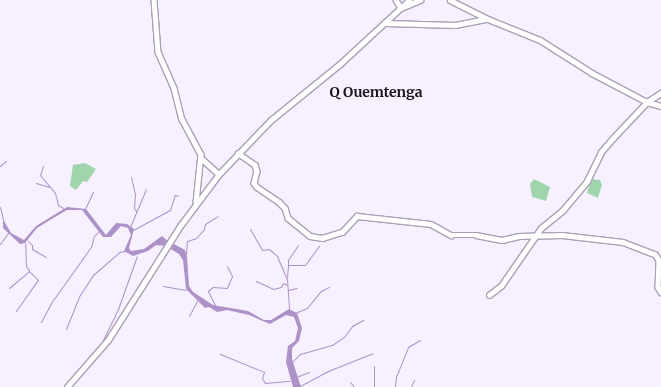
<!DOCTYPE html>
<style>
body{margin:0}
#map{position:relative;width:661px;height:387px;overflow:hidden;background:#f7f0fe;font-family:Merriweather,serif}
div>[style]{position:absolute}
.green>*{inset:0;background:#a0d4ad}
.water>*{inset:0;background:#ad92c8}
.stream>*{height:1px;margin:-0.5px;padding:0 0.5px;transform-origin:0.5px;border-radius:0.5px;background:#ad92c8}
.roads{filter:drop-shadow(1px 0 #ab9fb6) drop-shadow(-1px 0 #ab9fb6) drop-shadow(0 1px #ab9fb6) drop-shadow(0 -1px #ab9fb6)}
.minor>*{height:4.5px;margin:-2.25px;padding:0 2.25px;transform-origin:2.25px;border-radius:2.25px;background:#fff}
span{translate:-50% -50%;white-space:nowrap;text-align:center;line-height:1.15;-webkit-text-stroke:3px #f7f0fe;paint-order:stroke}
.quarter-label{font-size:14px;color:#19151d;font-weight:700}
</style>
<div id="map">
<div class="green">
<i style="clip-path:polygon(85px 163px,96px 169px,87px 182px,83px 181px,76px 190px,70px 186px,73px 165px)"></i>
<i style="clip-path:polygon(534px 179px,550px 187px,546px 201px,532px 197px,530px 184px)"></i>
<i style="clip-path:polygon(591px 179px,600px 180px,602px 185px,598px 198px,587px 193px)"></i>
</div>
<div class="water">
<i style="clip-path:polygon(67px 207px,86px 209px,106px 235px,116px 223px,127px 224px,134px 229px,129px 248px,131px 251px,144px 249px,162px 236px,169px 242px,166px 246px,156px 245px,148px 251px,133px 256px,124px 251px,131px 235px,128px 228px,121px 226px,111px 237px,103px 237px,82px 210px,67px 210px,55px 217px,37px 228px,25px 243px,20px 244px,3px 228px,3px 219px,11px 233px,24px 240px,36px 226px)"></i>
<i style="clip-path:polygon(172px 243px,185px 250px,187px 257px,189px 286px,193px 292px,213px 305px,248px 311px,264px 320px,271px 320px,289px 309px,297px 313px,302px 328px,299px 341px,292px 348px,292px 359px,301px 387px,293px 387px,286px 362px,288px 346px,295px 341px,298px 328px,294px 317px,286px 315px,270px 324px,249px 315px,227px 310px,217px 312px,209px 307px,205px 308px,186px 289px,183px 260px,179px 254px,169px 248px)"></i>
</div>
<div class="stream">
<i style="left:0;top:166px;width:8px;rotate:-40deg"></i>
<i style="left:43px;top:166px;width:9px;rotate:108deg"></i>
<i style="left:40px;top:175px;width:23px;rotate:50deg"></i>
<i style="left:55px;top:193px;width:12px;rotate:76deg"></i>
<i style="left:58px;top:205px;width:6px;rotate:31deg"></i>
<i style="left:131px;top:177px;width:17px;rotate:77deg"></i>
<i style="left:135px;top:194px;width:14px;rotate:94deg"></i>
<i style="left:134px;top:208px;width:4px;rotate:56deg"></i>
<i style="left:36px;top:183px;width:14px;rotate:17deg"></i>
<i style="left:0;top:207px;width:12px;rotate:76deg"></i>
<i style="left:85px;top:209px;width:19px;rotate:-65deg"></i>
<i style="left:130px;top:227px;width:41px;rotate:-67.2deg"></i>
<i style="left:250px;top:229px;width:24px;rotate:60deg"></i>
<i style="left:262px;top:250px;width:7px;rotate:-8deg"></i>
<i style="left:269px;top:249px;width:11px;rotate:41deg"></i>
<i style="left:277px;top:256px;width:25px;rotate:67deg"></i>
<i style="left:287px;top:279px;width:30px;rotate:86deg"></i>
<i style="left:133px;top:230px;width:42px;rotate:-28.4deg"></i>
<i style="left:170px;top:210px;width:16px;rotate:-72deg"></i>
<i style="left:175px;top:195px;width:3px;rotate:18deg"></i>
<i style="left:28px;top:241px;width:6px;rotate:45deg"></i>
<i style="left:32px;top:245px;width:4px;rotate:90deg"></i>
<i style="left:32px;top:249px;width:16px;rotate:30deg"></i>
<i style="left:0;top:244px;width:14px;rotate:-54deg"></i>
<i style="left:186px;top:254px;width:13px;rotate:-86deg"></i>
<i style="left:187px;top:241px;width:9px;rotate:-18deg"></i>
<i style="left:196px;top:238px;width:12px;rotate:-48deg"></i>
<i style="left:204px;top:229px;width:5px;rotate:-79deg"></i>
<i style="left:205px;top:224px;width:15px;rotate:-32deg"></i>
<i style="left:288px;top:265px;width:5px;rotate:-90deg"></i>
<i style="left:288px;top:260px;width:18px;rotate:-56deg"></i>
<i style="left:287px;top:277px;width:12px;rotate:-85deg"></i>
<i style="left:288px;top:265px;width:17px"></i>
<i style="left:305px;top:265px;width:24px;rotate:-54deg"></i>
<i style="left:256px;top:281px;width:19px;rotate:25deg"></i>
<i style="left:273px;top:289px;width:8px;rotate:-14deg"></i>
<i style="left:281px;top:287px;width:4px;rotate:-63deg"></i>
<i style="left:283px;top:283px;width:4px;rotate:27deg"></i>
<i style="left:163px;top:286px;width:23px;rotate:10deg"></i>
<i style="left:9px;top:288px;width:26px;rotate:-40deg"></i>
<i style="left:29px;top:271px;width:6px;rotate:-121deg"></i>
<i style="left:26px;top:266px;width:23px;rotate:-92deg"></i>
<i style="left:288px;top:290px;width:9px;rotate:-13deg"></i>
<i style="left:215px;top:305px;width:16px;rotate:-117deg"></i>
<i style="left:208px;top:291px;width:6px;rotate:-39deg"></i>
<i style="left:213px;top:287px;width:14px;rotate:4deg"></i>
<i style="left:227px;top:288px;width:13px;rotate:-67deg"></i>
<i style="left:232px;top:276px;width:11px;rotate:-117deg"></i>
<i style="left:16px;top:311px;width:38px;rotate:-55deg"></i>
<i style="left:38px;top:280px;width:13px;rotate:-135deg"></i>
<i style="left:295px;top:313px;width:13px;rotate:-23deg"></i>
<i style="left:307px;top:308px;width:22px;rotate:-51deg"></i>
<i style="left:321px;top:291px;width:9px;rotate:-27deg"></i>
<i style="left:189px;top:316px;width:17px;rotate:-62deg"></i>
<i style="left:41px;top:322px;width:21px;rotate:-62deg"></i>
<i style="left:51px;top:303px;width:69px;rotate:-54.5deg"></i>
<i style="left:91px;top:247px;width:11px;rotate:-75deg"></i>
<i style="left:94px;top:236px;width:6px;rotate:-45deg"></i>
<i style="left:66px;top:329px;width:37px;rotate:-68deg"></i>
<i style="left:80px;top:295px;width:24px;rotate:-57deg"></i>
<i style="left:93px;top:275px;width:35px;rotate:-41deg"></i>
<i style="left:119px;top:252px;width:6px;rotate:-9deg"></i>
<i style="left:102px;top:342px;width:37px;rotate:-64deg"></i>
<i style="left:118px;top:309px;width:56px;rotate:-70.3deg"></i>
<i style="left:220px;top:354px;width:48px;rotate:22.2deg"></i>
<i style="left:264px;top:372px;width:6px;rotate:108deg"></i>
<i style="left:262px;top:378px;width:6px;rotate:59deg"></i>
<i style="left:265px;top:383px;width:25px;rotate:-5deg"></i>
<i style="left:292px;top:362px;width:11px;rotate:-45deg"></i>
<i style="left:300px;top:354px;width:33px;rotate:-16deg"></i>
<i style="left:332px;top:345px;width:14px;rotate:-34deg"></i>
<i style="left:344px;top:337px;width:14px;rotate:-54deg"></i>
<i style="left:352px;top:326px;width:13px;rotate:-29deg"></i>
<i style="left:296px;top:377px;width:14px;rotate:-21deg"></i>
<i style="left:350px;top:382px;width:6px;rotate:51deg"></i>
<i style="left:298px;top:387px;width:34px;rotate:-28deg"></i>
<i style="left:328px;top:371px;width:48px;rotate:-21.8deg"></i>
<i style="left:374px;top:387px;width:21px;rotate:-90deg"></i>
<i style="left:395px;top:387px;width:10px;rotate:-84deg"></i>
<i style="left:396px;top:377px;width:32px;rotate:-68deg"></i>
<i style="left:408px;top:347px;width:14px;rotate:-30deg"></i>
<i style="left:411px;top:387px;width:8px;rotate:-67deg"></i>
</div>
<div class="roads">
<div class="minor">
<i style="left:154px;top:0;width:52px;rotate:85.6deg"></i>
<i style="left:158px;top:52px;width:39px;rotate:66deg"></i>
<i style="left:174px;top:88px;width:32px;rotate:76deg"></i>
<i style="left:182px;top:119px;width:40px;rotate:62deg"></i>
<i style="left:201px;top:154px;width:48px;rotate:95.9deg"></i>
<i style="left:396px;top:0;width:9px;rotate:58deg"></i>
<i style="left:401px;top:8px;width:21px;rotate:-23deg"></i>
<i style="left:450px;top:0;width:42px;rotate:26.6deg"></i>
<i style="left:488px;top:19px;width:56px;rotate:22deg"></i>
<i style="left:540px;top:40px;width:62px;rotate:32.4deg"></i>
<i style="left:592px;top:73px;width:62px;rotate:27.8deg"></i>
<i style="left:647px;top:102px;width:15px;rotate:16deg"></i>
<i style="left:386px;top:23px;width:69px;rotate:1.7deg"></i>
<i style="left:455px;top:25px;width:32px;rotate:-11deg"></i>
<i style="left:238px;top:153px;width:21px;rotate:35deg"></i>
<i style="left:255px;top:165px;width:6px;rotate:72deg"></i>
<i style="left:257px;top:171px;width:12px;rotate:104deg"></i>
<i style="left:254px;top:183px;width:5px;rotate:53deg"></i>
<i style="left:257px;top:187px;width:27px;rotate:34deg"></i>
<i style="left:279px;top:202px;width:8px;rotate:45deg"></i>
<i style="left:285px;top:208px;width:10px;rotate:73deg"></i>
<i style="left:288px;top:218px;width:28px;rotate:39deg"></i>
<i style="left:310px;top:236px;width:12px;rotate:9deg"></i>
<i style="left:322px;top:238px;width:21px;rotate:-17deg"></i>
<i style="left:342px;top:232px;width:22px;rotate:-47deg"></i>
<i style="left:357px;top:216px;width:74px;rotate:6.2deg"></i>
<i style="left:431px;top:224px;width:23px;rotate:29deg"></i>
<i style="left:451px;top:235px;width:25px"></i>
<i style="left:476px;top:235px;width:26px;rotate:11deg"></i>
<i style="left:502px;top:240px;width:17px;rotate:-13deg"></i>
<i style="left:519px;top:236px;width:43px;rotate:-1.3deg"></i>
<i style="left:562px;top:235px;width:61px;rotate:6.5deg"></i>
<i style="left:623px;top:242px;width:34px;rotate:21deg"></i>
<i style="left:655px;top:254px;width:7px;rotate:56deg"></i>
<i style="left:659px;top:260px;width:27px;rotate:92deg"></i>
<i style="left:658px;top:287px;width:6px;rotate:59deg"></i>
<i style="left:201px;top:158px;width:24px;rotate:42deg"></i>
<i style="left:489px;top:295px;width:15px;rotate:-37deg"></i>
<i style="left:501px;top:286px;width:70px;rotate:-55.4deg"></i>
<i style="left:541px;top:228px;width:28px;rotate:-39deg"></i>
<i style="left:563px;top:210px;width:38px;rotate:-50deg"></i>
<i style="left:587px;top:181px;width:32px;rotate:-64deg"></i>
<i style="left:601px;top:152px;width:18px;rotate:-49deg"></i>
<i style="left:613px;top:138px;width:50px;rotate:-46.6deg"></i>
<i style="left:647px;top:102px;width:17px;rotate:-33deg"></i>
<i style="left:67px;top:387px;width:62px;rotate:-48.9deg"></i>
<i style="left:108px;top:340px;width:135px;rotate:-57.7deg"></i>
<i style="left:180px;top:226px;width:65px;rotate:-53.1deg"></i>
<i style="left:219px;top:174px;width:75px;rotate:-46.1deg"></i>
<i style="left:271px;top:120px;width:89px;rotate:-39.1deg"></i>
<i style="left:340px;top:64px;width:94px;rotate:-42.8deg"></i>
</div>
</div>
<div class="quarter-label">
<span style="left:376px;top:92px">Q Ouemtenga</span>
</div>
</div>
